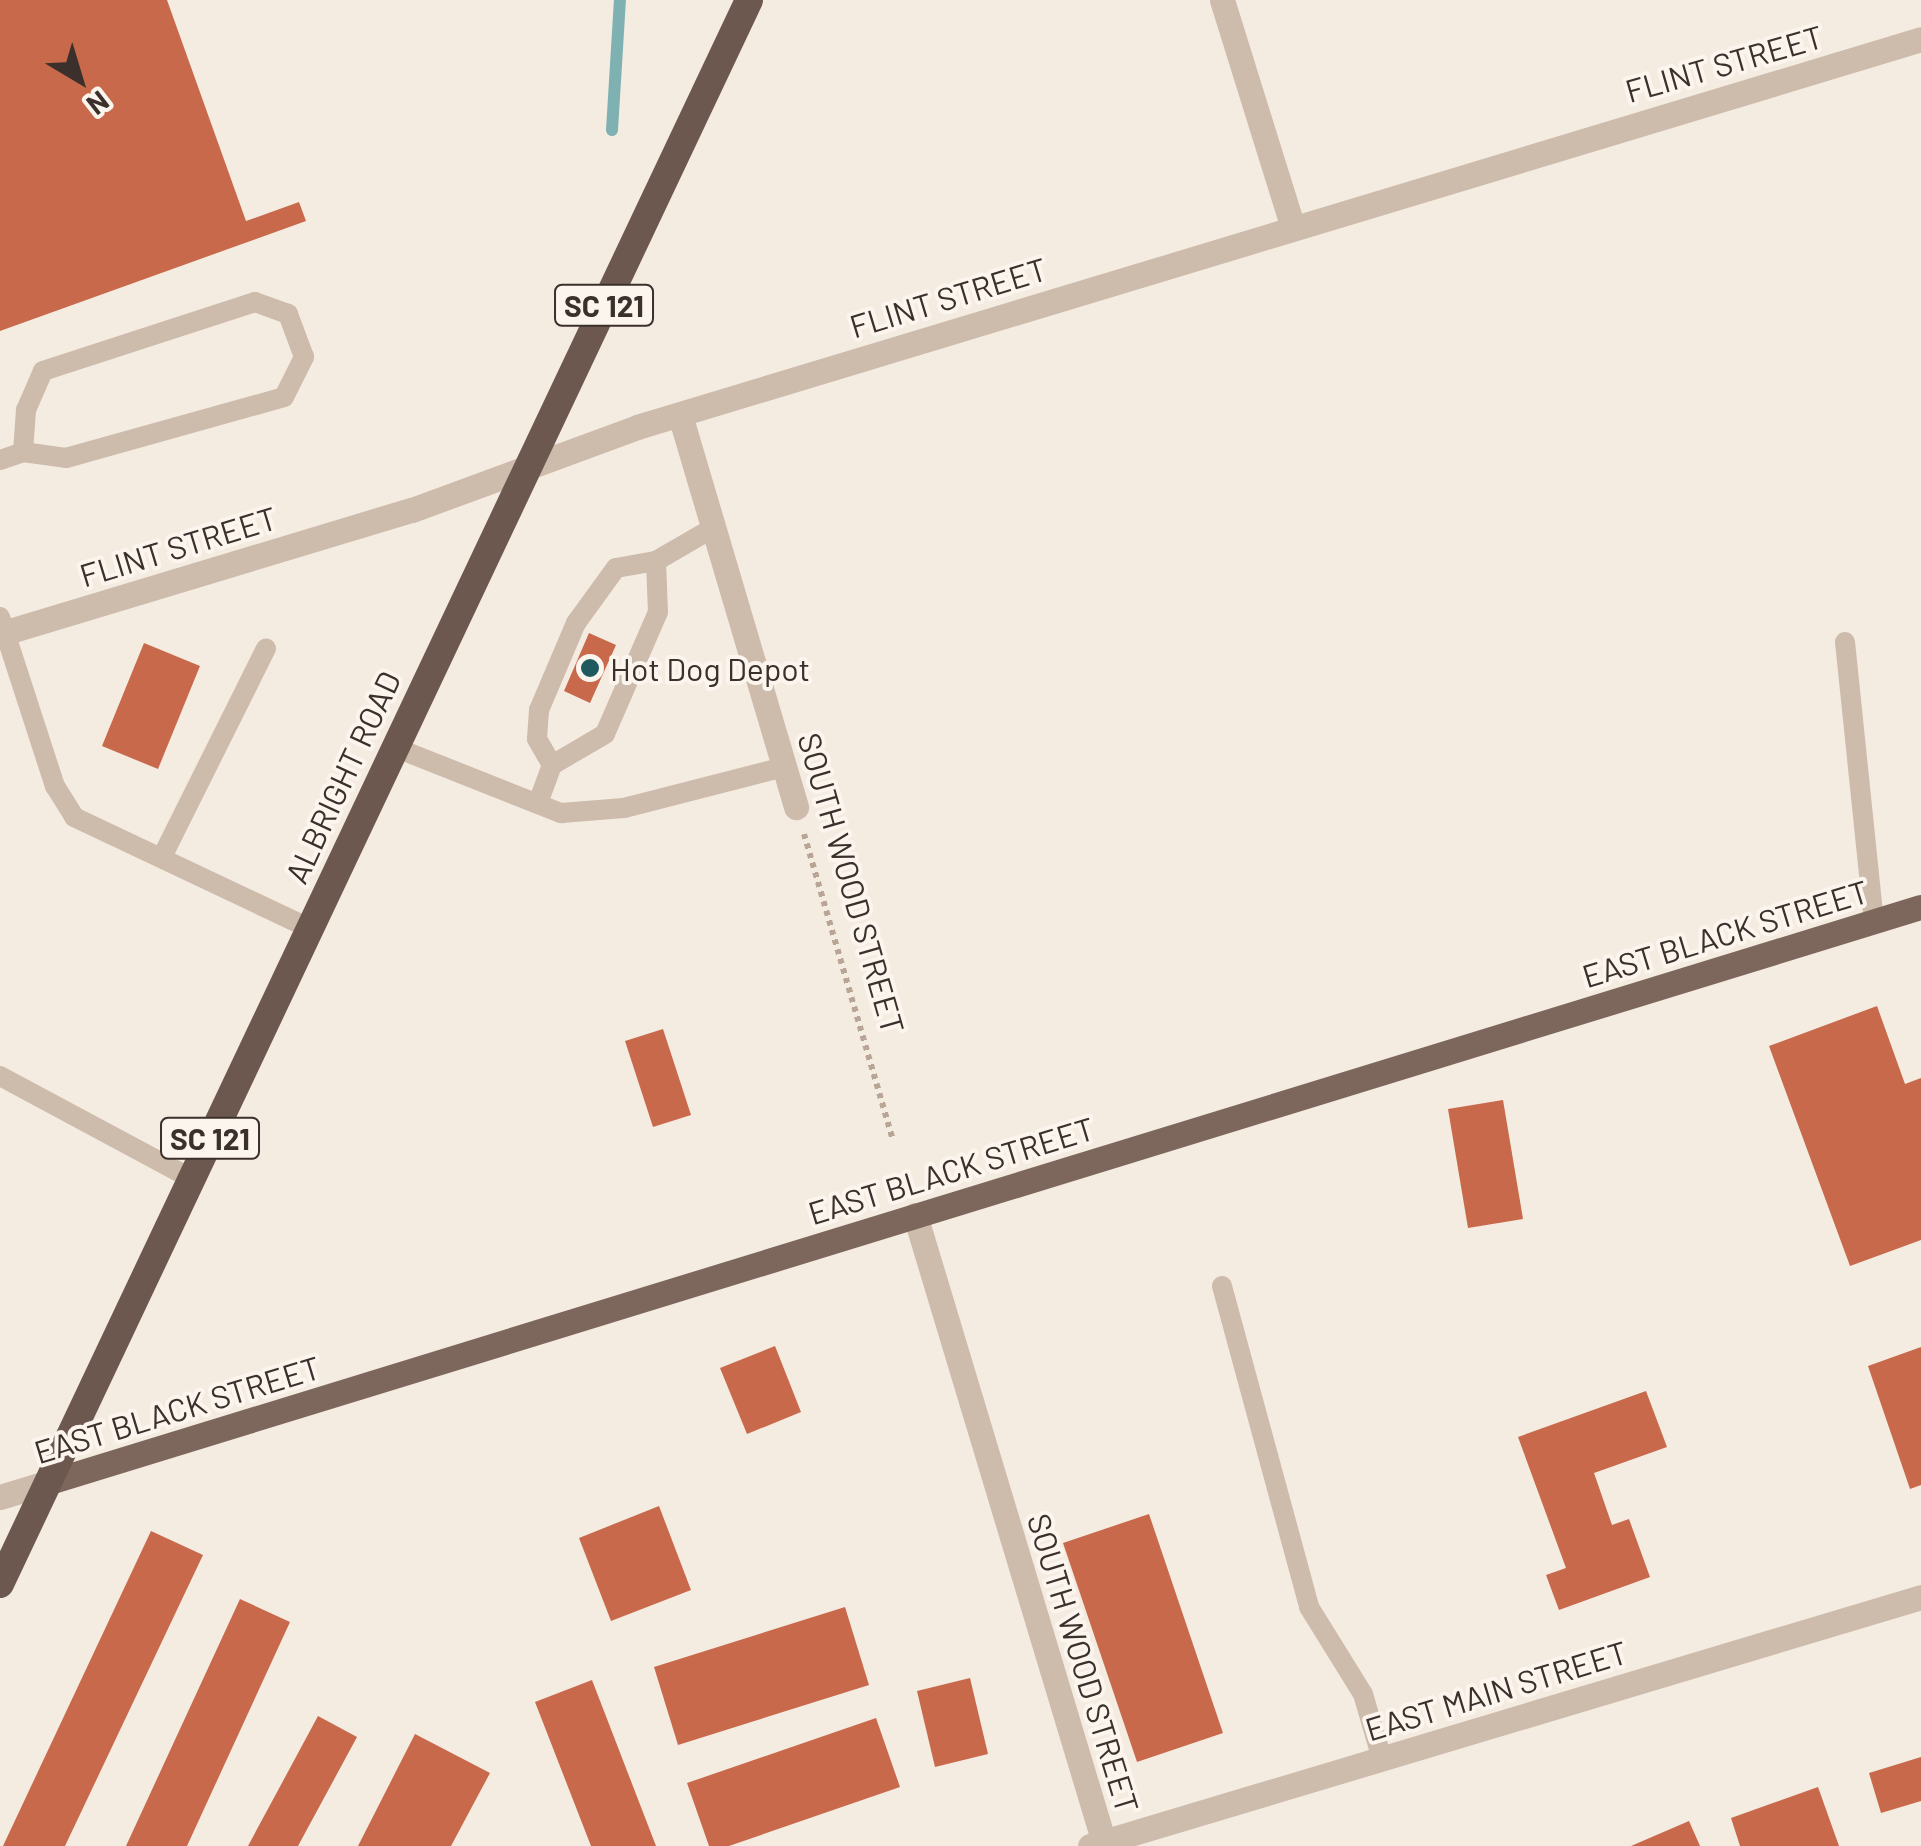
<!DOCTYPE html>
<style>
body{margin:0}
#map{position:relative;width:1921px;height:1846px;overflow:hidden;background:#f4ebe1;font-family:Barlow,sans-serif}
div>[style]{position:absolute}
.stream>*{height:12px;margin:-6px;padding:0 6px;transform-origin:6px;border-radius:6px;background:#7fb0b2}
.building>*{inset:0;background:#c8694b}
.path>*{height:6px;margin-top:-3px;transform-origin:0;background:repeating-linear-gradient(90deg,#b9a596 0 5px,transparent 0 10px)}
.service>*{height:20px;margin:-10px;padding:0 10px;transform-origin:10px;border-radius:10px;background:#cdbbac}
.minor>*{height:25px;margin:-12.5px;padding:0 12.5px;transform-origin:12.5px;border-radius:12.5px;background:#cdbbac}
.tertiary>*{height:25px;margin:-12.5px;padding:0 12.5px;transform-origin:12.5px;border-radius:12.5px;background:#cdbbac}
.primary>*{height:25px;margin:-12.5px;padding:0 12.5px;transform-origin:12.5px;border-radius:12.5px;background:#7d675c}
.trunk>*{height:28px;margin:-14px;padding:0 14px;transform-origin:14px;border-radius:14px;background:#6c584f}
.dots>*{width:28px;height:28px;translate:-50% -50%;box-sizing:border-box;border:5px solid #fbf5ee;border-radius:50%}
span{translate:-50% -50%;white-space:nowrap;text-align:center;line-height:1.15;-webkit-text-stroke:8px #fbf5ee;paint-order:stroke}
.shield-label span{padding:2px 8px;background:#fbf5ee;border:2px solid;border-radius:8px;-webkit-text-stroke-width:0}
.shield-label{font-size:30px;color:#3b302b;font-weight:700}
.street-label{font-size:32px;color:#3b302b}
.poi-label{font-size:32px;color:#3b302b}
.left{translate:0 -50%;text-align:left}
.north{position:absolute;left:30px;top:30px;width:100px;height:100px;-webkit-text-stroke:8px #fbf5ee;paint-order:stroke;rotate:142deg;font-size:28px;font-weight:700;line-height:40px;text-align:center;color:#3b302b}
.north::after{content:'';display:block;margin:auto;width:35px;height:45px;background:#3b302b;clip-path:polygon(50% 0,100% 100%,50% 72%,0 100%)}
</style>
<div id="map">
<div class="stream">
<i style="left:612px;top:130px;width:130px;rotate:-86.5deg"></i>
</div>
<div class="building">
<i style="clip-path:polygon(0 0,167px 0,246px 221px,299px 202px,306px 221px,0 331px)"></i>
<i style="clip-path:polygon(589px 633px,616px 645px,590px 703px,564px 691px)"></i>
<i style="clip-path:polygon(144px 643px,200px 666px,158px 769px,102px 746px)"></i>
<i style="clip-path:polygon(1877px 1006px,1905px 1084px,1921px 1078px,1921px 1240px,1850px 1266px,1769px 1046px)"></i>
<i style="clip-path:polygon(663px 1029px,691px 1115px,653px 1127px,625px 1041px)"></i>
<i style="clip-path:polygon(1503px 1100px,1523px 1219px,1468px 1228px,1448px 1109px)"></i>
<i style="clip-path:polygon(775px 1346px,801px 1412px,747px 1434px,720px 1368px)"></i>
<i style="clip-path:polygon(1921px 1347px,1921px 1485px,1910px 1489px,1868px 1366px)"></i>
<i style="clip-path:polygon(1646px 1391px,1667px 1447px,1594px 1473px,1612px 1525px,1629px 1519px,1650px 1577px,1559px 1610px,1546px 1575px,1566px 1568px,1518px 1437px)"></i>
<i style="clip-path:polygon(659px 1506px,691px 1590px,611px 1621px,579px 1538px)"></i>
<i style="clip-path:polygon(1149px 1514px,1223px 1733px,1137px 1762px,1063px 1543px)"></i>
<i style="clip-path:polygon(151px 1531px,203px 1555px,65px 1846px,3px 1846px)"></i>
<i style="clip-path:polygon(240px 1599px,290px 1622px,187px 1846px,126px 1846px)"></i>
<i style="clip-path:polygon(845px 1607px,869px 1685px,678px 1745px,654px 1667px)"></i>
<i style="clip-path:polygon(970px 1678px,988px 1754px,935px 1767px,917px 1691px)"></i>
<i style="clip-path:polygon(592px 1680px,656px 1846px,591px 1846px,535px 1702px)"></i>
<i style="clip-path:polygon(318px 1716px,357px 1737px,298px 1846px,248px 1846px)"></i>
<i style="clip-path:polygon(876px 1718px,900px 1787px,729px 1846px,709px 1846px,687px 1783px)"></i>
<i style="clip-path:polygon(415px 1734px,490px 1773px,451px 1846px,358px 1846px)"></i>
<i style="clip-path:polygon(1921px 1757px,1921px 1801px,1881px 1813px,1869px 1773px)"></i>
<i style="clip-path:polygon(1818px 1787px,1839px 1846px,1740px 1846px,1731px 1818px)"></i>
<i style="clip-path:polygon(1689px 1821px,1700px 1846px,1631px 1846px)"></i>
</div>
<div class="path">
<i style="left:804px;top:834px;width:319px;rotate:73.8deg"></i>
</div>
<div class="service">
<i style="left:0;top:460px;width:24px;rotate:-19deg"></i>
<i style="left:23px;top:452px;width:43px;rotate:7.9deg"></i>
<i style="left:66px;top:458px;width:226px;rotate:-15.6deg"></i>
<i style="left:284px;top:397px;width:45px;rotate:-63.4deg"></i>
<i style="left:304px;top:357px;width:46px;rotate:-110.4deg"></i>
<i style="left:288px;top:314px;width:35px;rotate:-160deg"></i>
<i style="left:255px;top:302px;width:223px;rotate:162deg"></i>
<i style="left:43px;top:371px;width:43px;rotate:113.6deg"></i>
<i style="left:26px;top:410px;width:42px;rotate:94.1deg"></i>
<i style="left:656px;top:561px;width:51px;rotate:87.8deg"></i>
<i style="left:658px;top:612px;width:133px;rotate:113.5deg"></i>
<i style="left:605px;top:734px;width:61px;rotate:149.7deg"></i>
<i style="left:552px;top:765px;width:30px;rotate:-120deg"></i>
<i style="left:537px;top:739px;width:29px;rotate:-86deg"></i>
<i style="left:539px;top:710px;width:95px;rotate:-67deg"></i>
<i style="left:576px;top:623px;width:68px;rotate:-54deg"></i>
<i style="left:616px;top:568px;width:41px;rotate:-9.9deg"></i>
<i style="left:656px;top:561px;width:66px;rotate:-30.1deg"></i>
<i style="left:0;top:617px;width:178px;rotate:72deg"></i>
<i style="left:55px;top:786px;width:36px;rotate:58deg"></i>
<i style="left:74px;top:817px;width:260px;rotate:25.3deg"></i>
<i style="left:1845px;top:642px;width:281px;rotate:84.1deg"></i>
<i style="left:394px;top:747px;width:180px;rotate:21.6deg"></i>
<i style="left:561px;top:813px;width:63px;rotate:-4.5deg"></i>
<i style="left:624px;top:808px;width:165px;rotate:-14.4deg"></i>
<i style="left:538px;top:803px;width:40px;rotate:-69.8deg"></i>
<i style="left:162px;top:857px;width:233px;rotate:-63.5deg"></i>
<i style="left:0;top:1076px;width:216px;rotate:28.2deg"></i>
<i style="left:1222px;top:1286px;width:333px;rotate:74.8deg"></i>
<i style="left:1309px;top:1607px;width:102px;rotate:58.2deg"></i>
<i style="left:1363px;top:1694px;width:68px;rotate:73.7deg"></i>
</div>
<div class="minor">
<i style="left:1222px;top:0;width:236px;rotate:72.7deg"></i>
<i style="left:680px;top:415px;width:409px;rotate:73.5deg"></i>
<i style="left:0;top:634px;width:430px;rotate:-16.8deg"></i>
<i style="left:412px;top:510px;width:240px;rotate:-20.2deg"></i>
<i style="left:637px;top:427px;width:1341px;rotate:-16.81deg"></i>
<i style="left:915px;top:1215px;width:659px;rotate:73.24deg"></i>
</div>
<div class="tertiary">
<i style="left:0;top:1497px;width:48px;rotate:-16.9deg"></i>
<i style="left:1090px;top:1846px;width:868px;rotate:-16.68deg"></i>
</div>
<div class="primary">
<i style="left:46px;top:1483px;width:1961px;rotate:-17.08deg"></i>
</div>
<div class="trunk">
<i style="left:0;top:1584px;width:1752px;rotate:-64.69deg"></i>
</div>
<div class="dots">
<i style="left:590px;top:668px;background:#1f5a5e"></i>
</div>
<div class="shield-label">
<span style="left:604px;top:305px">SC 121</span>
<span style="left:210px;top:1138px">SC 121</span>
</div>
<div class="street-label">
<span style="left:1724px;top:63px;rotate:-16deg">FLINT STREET</span>
<span style="left:948px;top:297px;rotate:-17deg">FLINT STREET</span>
<span style="left:178px;top:546px;rotate:-17deg">FLINT STREET</span>
<span style="left:342px;top:777px;rotate:-65deg">ALBRIGHT ROAD</span>
<span style="left:852px;top:883px;rotate:74deg">SOUTH WOOD STREET</span>
<span style="left:1725px;top:933px;rotate:-17deg">EAST BLACK STREET</span>
<span style="left:951px;top:1170px;rotate:-17deg">EAST BLACK STREET</span>
<span style="left:177px;top:1409px;rotate:-17deg">EAST BLACK STREET</span>
<span style="left:1084px;top:1663px;rotate:73deg">SOUTH WOOD STREET</span>
<span style="left:1496px;top:1690px;rotate:-17deg">EAST MAIN STREET</span>
</div>
<div class="poi-label">
<span class="left" style="left:610px;top:668px">Hot Dog Depot</span>
</div>
<div class="north">N</div>
</div>
